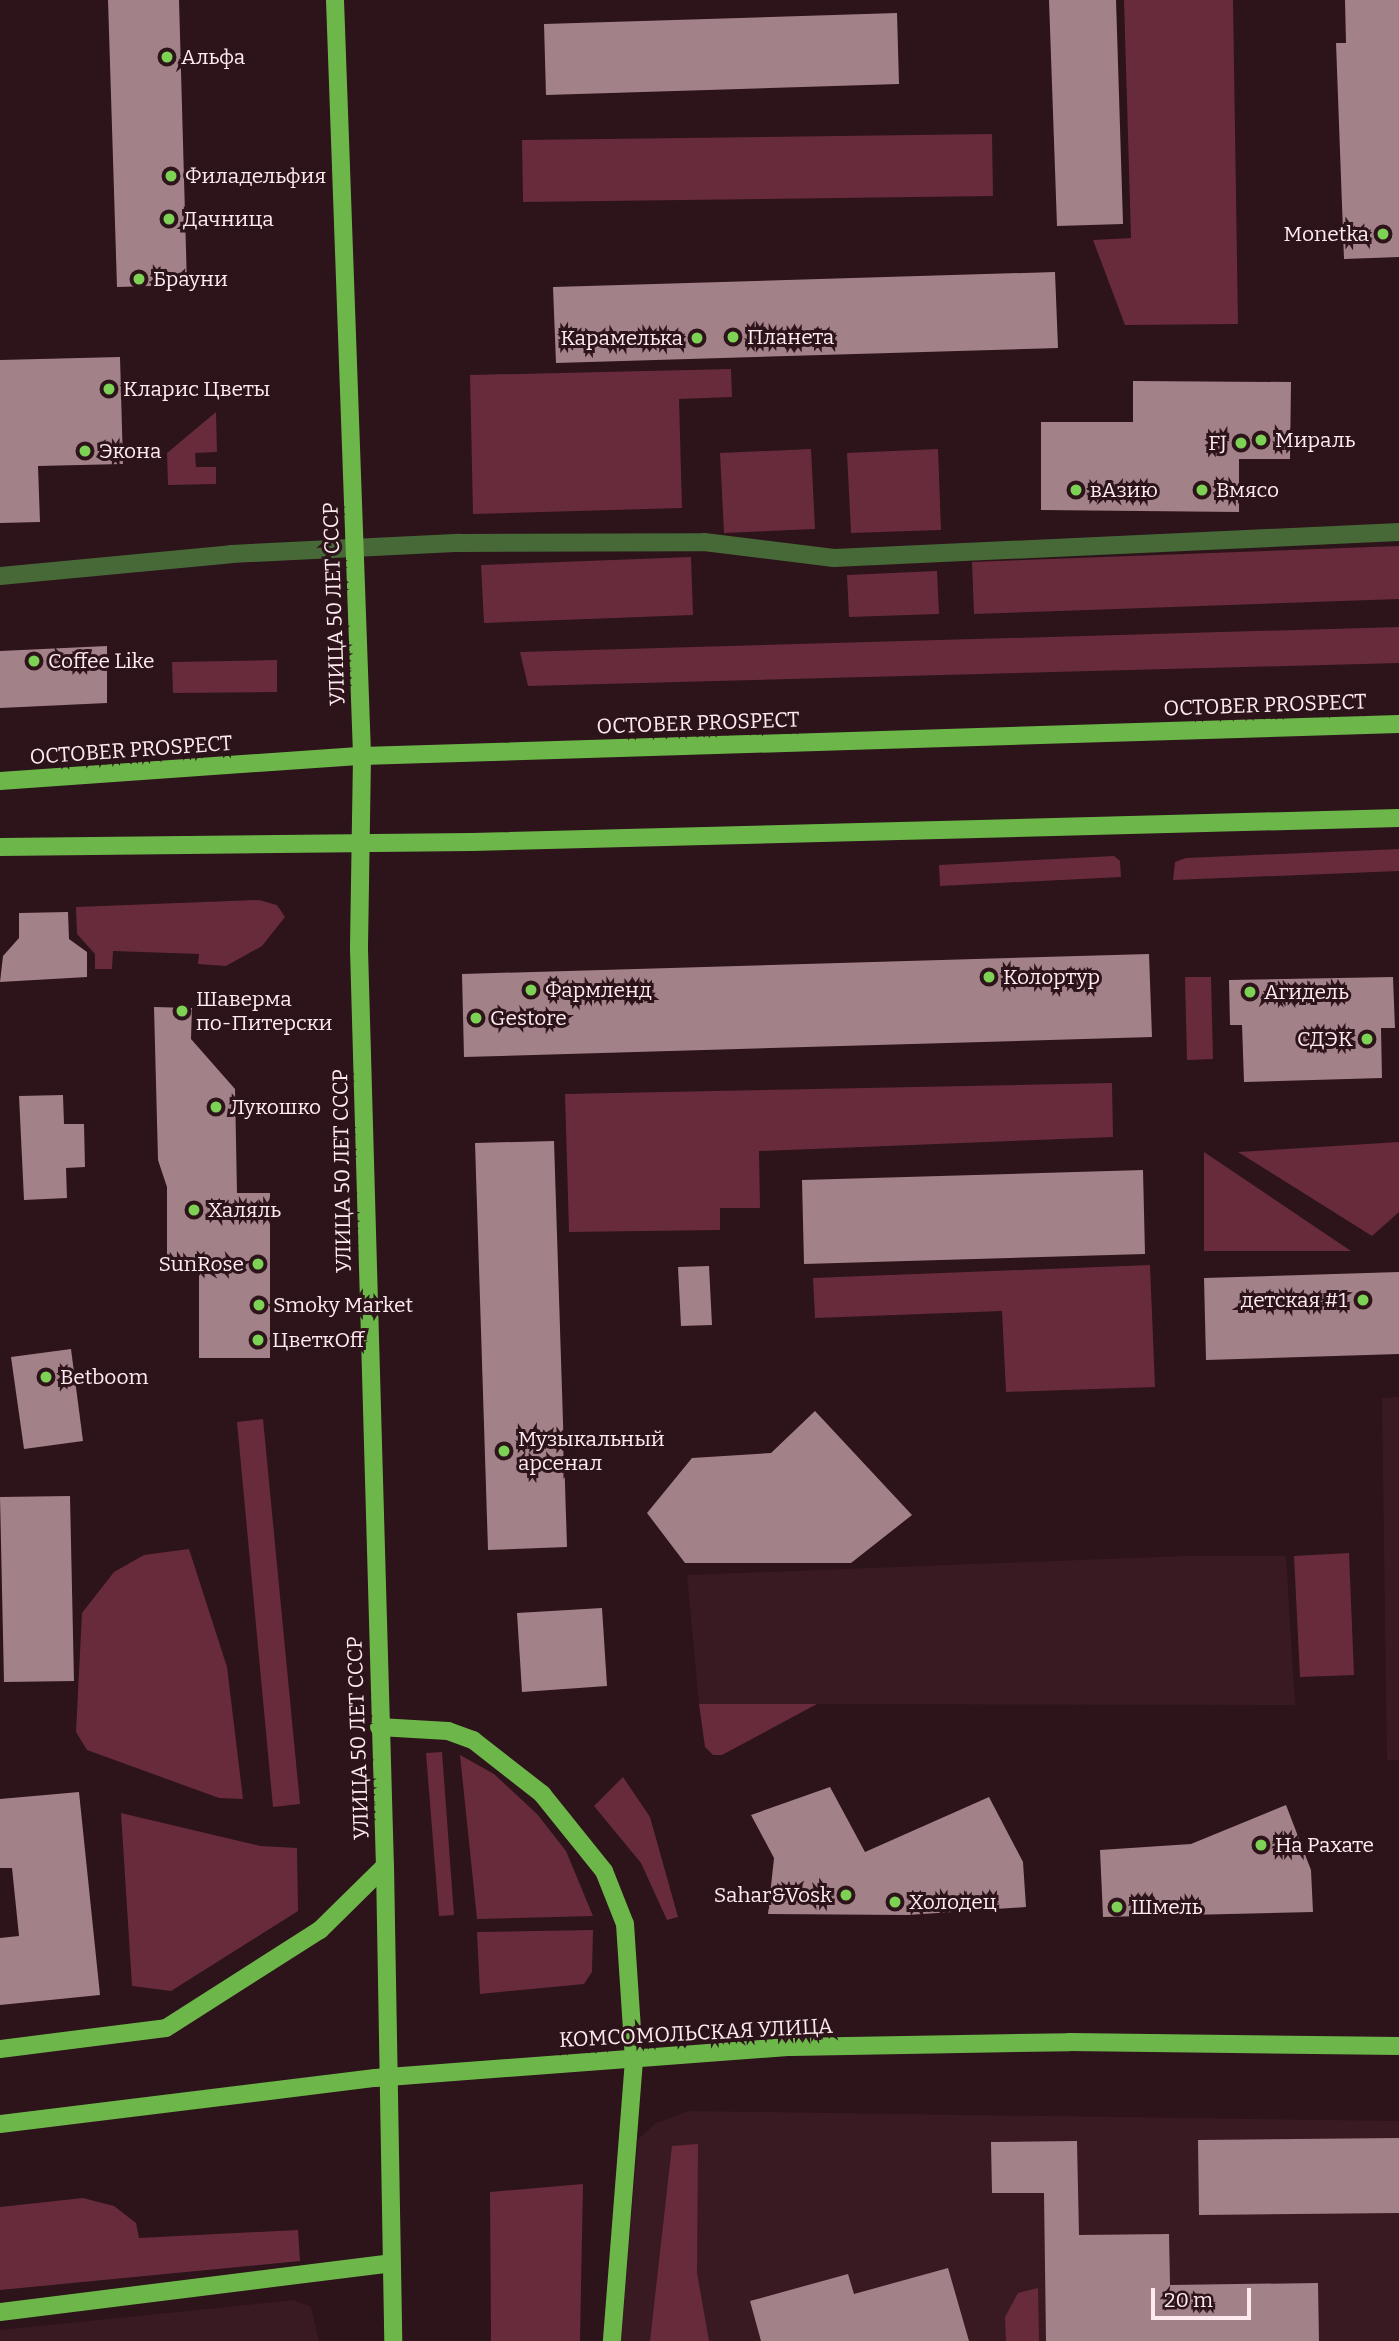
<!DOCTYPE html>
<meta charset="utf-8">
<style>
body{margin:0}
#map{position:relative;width:1399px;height:2341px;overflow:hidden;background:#2d131a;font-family:Bitter,serif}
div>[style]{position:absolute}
.built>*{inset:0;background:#3a1a22}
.green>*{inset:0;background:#672b3c}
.building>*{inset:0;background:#a38188}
.minor>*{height:18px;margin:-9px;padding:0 9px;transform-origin:9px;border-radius:9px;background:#466937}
.major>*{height:18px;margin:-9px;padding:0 9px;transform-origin:9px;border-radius:9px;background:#6db74a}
.dots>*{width:19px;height:19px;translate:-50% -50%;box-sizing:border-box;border:4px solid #2d131a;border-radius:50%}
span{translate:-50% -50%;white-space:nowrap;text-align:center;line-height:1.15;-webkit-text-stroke:6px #2d131a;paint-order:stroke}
.poi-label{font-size:21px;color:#ffebef}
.left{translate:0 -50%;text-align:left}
.right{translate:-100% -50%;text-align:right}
.street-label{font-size:21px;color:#ffebef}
.scale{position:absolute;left:1151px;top:2288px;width:100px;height:32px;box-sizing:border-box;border:4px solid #ffebef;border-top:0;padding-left:9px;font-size:21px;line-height:24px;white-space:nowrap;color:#ffebef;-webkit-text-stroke:5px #2d131a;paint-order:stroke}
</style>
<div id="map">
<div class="built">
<i style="clip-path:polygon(1399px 1397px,1399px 1760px,1387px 1760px,1382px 1398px)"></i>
<i style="clip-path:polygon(1184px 1556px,1286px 1556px,1295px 1705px,699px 1704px,687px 1575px)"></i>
<i style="clip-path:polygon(688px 2111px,1399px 2121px,1399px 2341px,621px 2341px,638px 2139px,656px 2123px)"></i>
<i style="clip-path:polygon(294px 2300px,311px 2307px,319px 2341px,0 2341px,0 2330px)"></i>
</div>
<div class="green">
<i style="clip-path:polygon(1124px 0,1233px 0,1238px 324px,1125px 325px,1093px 240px,1131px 238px)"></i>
<i style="clip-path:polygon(992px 134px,993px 196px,523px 202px,522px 140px)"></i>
<i style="clip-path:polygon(731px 369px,732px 397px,679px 399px,682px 508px,473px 514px,470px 375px)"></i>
<i style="clip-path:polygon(216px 412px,217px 452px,195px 453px,196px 467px,216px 467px,216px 484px,168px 485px,167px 453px)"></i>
<i style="clip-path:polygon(811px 449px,815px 529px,724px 533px,720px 453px)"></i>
<i style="clip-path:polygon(938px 449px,941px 530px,851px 533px,847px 453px)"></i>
<i style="clip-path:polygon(1399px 546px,1399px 599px,974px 614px,972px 562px)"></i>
<i style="clip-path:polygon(691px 557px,693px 615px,484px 623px,481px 565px)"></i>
<i style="clip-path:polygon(937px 571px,939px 614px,849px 617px,847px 575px)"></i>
<i style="clip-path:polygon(1399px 627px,1399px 663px,528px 686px,520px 652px)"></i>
<i style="clip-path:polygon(277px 660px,277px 692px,173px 693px,172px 662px)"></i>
<i style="clip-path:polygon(1399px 849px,1399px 871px,1173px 880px,1175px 862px,1186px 858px)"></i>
<i style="clip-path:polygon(1114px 856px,1120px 861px,1121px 877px,940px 886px,939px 865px)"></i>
<i style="clip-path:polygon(259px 900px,277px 905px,285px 917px,262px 946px,226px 966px,198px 964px,199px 954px,113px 951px,112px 969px,95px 969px,95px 954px,77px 934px,76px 907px)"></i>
<i style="clip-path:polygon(1185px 977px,1211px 977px,1213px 1059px,1187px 1060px)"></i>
<i style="clip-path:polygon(1112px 1083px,1113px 1137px,759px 1151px,760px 1208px,720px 1208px,720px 1230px,569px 1232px,565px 1094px)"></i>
<i style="clip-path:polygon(1399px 1142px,1399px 1212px,1372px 1236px,1238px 1152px)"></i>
<i style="clip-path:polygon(1204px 1152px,1351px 1251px,1204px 1251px)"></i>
<i style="clip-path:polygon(1150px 1265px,1155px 1387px,1006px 1392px,1002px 1311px,815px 1318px,813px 1278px)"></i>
<i style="clip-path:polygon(263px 1419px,300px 1804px,273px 1807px,237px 1422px)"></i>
<i style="clip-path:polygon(189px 1549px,227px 1667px,243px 1799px,219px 1798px,87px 1750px,76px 1732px,82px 1613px,114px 1572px,144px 1555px)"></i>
<i style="clip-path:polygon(1349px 1553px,1354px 1675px,1300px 1677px,1294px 1556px)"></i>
<i style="clip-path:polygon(699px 1704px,817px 1704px,722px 1755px,713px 1755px,705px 1747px)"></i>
<i style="clip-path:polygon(442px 1752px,454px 1915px,439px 1916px,426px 1753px)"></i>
<i style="clip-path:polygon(460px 1755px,494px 1774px,537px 1814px,566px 1851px,593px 1916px,477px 1919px)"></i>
<i style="clip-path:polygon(623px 1777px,650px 1817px,678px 1917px,667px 1920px,641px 1863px,594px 1806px)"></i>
<i style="clip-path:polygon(121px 1813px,260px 1846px,297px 1848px,298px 1911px,171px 1991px,132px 1986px)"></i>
<i style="clip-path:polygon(593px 1930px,592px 1972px,584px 1984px,480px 1994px,477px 1932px)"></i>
<i style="clip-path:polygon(698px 2144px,697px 2273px,709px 2341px,650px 2341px,672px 2146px)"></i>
<i style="clip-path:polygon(583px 2184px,580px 2341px,491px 2341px,490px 2192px)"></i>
<i style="clip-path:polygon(83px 2198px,114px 2206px,136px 2223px,139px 2238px,298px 2230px,300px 2261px,0 2290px,0 2207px)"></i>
<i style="clip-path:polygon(1038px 2288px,1039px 2341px,1006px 2341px,1005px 2317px,1018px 2293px)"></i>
</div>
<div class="building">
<i style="clip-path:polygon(108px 0,179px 0,187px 285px,117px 287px)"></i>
<i style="clip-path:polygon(1049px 0,1116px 0,1123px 224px,1057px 226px)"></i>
<i style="clip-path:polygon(1345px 0,1399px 0,1399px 257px,1344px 259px,1336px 43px,1346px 43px)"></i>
<i style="clip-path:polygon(897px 13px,899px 84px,546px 95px,544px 24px)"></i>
<i style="clip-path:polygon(1055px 272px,1058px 348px,556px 363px,553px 287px)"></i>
<i style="clip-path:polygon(120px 357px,123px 464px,38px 466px,40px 522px,0 523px,0 360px)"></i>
<i style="clip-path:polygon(1133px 381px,1291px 382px,1290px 459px,1239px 459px,1239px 512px,1041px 510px,1041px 422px,1133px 422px)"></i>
<i style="clip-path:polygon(107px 646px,107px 703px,0 708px,0 651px)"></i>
<i style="clip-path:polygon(68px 912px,69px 939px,87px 952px,87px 977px,0 982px,3px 956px,19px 938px,19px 913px)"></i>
<i style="clip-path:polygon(1149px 954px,1152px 1037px,464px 1057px,462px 974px)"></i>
<i style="clip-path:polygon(1393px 977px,1395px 1028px,1381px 1028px,1382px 1078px,1244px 1082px,1242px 1025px,1230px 1025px,1229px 980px)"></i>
<i style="clip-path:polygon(154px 1007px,192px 1008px,191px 1039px,235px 1089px,237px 1193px,270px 1193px,270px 1358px,199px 1358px,199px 1259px,167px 1260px,167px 1187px,158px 1160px)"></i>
<i style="clip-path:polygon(63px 1095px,64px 1124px,84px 1124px,85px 1167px,66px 1168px,67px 1198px,24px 1200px,19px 1096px)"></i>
<i style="clip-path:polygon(554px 1141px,567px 1547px,488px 1550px,475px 1143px)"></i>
<i style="clip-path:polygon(1143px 1170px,1145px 1254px,804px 1264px,802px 1180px)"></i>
<i style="clip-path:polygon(709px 1266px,712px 1325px,681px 1326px,678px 1267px)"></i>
<i style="clip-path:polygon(1399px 1272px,1399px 1354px,1206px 1360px,1204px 1278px)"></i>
<i style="clip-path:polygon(71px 1349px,83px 1441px,24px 1449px,11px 1357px)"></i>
<i style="clip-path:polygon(815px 1411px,912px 1515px,851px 1563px,685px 1563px,647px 1513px,692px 1458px,771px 1453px)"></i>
<i style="clip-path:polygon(70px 1496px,74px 1681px,4px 1682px,0 1497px)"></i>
<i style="clip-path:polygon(602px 1608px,607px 1686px,522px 1692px,517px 1613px)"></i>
<i style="clip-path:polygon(830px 1787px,865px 1852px,989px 1797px,1023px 1862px,1026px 1907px,908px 1915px,768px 1914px,774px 1858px,751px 1815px)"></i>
<i style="clip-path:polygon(79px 1792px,100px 1995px,0 2005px,0 1938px,19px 1936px,12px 1868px,0 1868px,0 1799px)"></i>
<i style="clip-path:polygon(1286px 1805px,1311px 1870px,1313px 1912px,1103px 1917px,1100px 1850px,1191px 1844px)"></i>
<i style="clip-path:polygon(1399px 2138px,1399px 2213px,1199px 2215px,1198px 2140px)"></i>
<i style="clip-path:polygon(1077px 2141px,1079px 2235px,1169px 2234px,1170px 2285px,1318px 2283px,1319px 2341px,1046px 2341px,1044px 2193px,992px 2193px,991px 2142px)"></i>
<i style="clip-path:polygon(948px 2268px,969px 2341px,761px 2341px,750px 2301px,848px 2274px,854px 2294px)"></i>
</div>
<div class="minor">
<i style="left:0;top:576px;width:232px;rotate:-5.4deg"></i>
<i style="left:231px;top:554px;width:229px;rotate:-2.8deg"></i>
<i style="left:460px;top:543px;width:244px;rotate:-0.2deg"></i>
<i style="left:704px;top:542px;width:131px;rotate:7deg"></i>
<i style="left:834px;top:558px;width:566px;rotate:-2.63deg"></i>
</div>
<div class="major">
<i style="left:335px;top:0;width:756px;rotate:87.95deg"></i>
<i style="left:362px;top:756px;width:193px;rotate:90.9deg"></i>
<i style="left:359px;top:949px;width:917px;rotate:88.38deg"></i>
<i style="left:385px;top:1866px;width:475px;rotate:89deg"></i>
<i style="left:0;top:781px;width:363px;rotate:-4deg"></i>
<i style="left:362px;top:756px;width:1037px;rotate:-1.77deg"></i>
<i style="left:0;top:847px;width:472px;rotate:-0.6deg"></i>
<i style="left:472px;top:842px;width:927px;rotate:-1.48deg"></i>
<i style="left:379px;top:1727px;width:69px;rotate:3.3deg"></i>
<i style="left:448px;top:1731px;width:27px;rotate:20deg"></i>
<i style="left:473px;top:1740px;width:88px;rotate:38deg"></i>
<i style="left:542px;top:1794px;width:99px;rotate:51.2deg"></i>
<i style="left:604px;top:1871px;width:57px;rotate:68.4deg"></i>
<i style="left:625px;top:1924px;width:136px;rotate:86.2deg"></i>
<i style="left:634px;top:2060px;width:282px;rotate:94.5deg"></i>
<i style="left:0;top:2049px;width:167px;rotate:-7.2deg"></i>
<i style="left:166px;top:2028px;width:183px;rotate:-32.5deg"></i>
<i style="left:320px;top:1930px;width:91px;rotate:-44.6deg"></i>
<i style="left:0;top:2124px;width:378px;rotate:-7deg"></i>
<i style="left:375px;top:2078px;width:417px;rotate:-4.3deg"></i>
<i style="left:791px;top:2047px;width:278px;rotate:-1deg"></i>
<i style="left:1069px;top:2042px;width:330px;rotate:0.7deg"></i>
<i style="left:0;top:2312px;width:394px;rotate:-7.1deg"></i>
</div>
<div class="dots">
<i style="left:167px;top:57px;background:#7dd154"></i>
<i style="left:171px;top:176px;background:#7dd154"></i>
<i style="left:169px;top:219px;background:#7dd154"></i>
<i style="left:1383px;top:234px;background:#7dd154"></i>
<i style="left:139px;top:279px;background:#7dd154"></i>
<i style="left:733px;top:337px;background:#7dd154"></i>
<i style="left:697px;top:338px;background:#7dd154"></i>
<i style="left:109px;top:389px;background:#7dd154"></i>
<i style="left:1261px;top:440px;background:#7dd154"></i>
<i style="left:1241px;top:443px;background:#7dd154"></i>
<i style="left:85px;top:451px;background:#7dd154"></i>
<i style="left:1076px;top:490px;background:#7dd154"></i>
<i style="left:1202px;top:490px;background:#7dd154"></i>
<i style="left:34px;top:661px;background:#7dd154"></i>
<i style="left:989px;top:977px;background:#7dd154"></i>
<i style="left:531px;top:990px;background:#7dd154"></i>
<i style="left:1250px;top:992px;background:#7dd154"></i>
<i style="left:182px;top:1011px;background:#7dd154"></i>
<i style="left:476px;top:1018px;background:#7dd154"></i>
<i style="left:1367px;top:1039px;background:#7dd154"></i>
<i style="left:216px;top:1107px;background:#7dd154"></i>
<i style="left:194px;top:1210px;background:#7dd154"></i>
<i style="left:258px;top:1264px;background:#7dd154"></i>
<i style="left:1363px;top:1300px;background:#7dd154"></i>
<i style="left:259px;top:1305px;background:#7dd154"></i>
<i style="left:258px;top:1340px;background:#7dd154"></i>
<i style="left:46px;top:1377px;background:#7dd154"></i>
<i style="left:504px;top:1451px;background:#7dd154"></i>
<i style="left:1261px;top:1845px;background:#7dd154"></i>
<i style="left:846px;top:1895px;background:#7dd154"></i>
<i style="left:895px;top:1902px;background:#7dd154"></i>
<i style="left:1117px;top:1907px;background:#7dd154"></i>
</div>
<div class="poi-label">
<span class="left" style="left:181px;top:57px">Альфа</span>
<span class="left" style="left:185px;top:176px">Филадельфия</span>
<span class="left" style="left:183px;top:219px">Дачница</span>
<span class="right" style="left:1369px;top:234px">Monetka</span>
<span class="left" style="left:153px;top:279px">Брауни</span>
<span class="left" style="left:747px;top:337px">Планета</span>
<span class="right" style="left:683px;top:338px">Карамелька</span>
<span class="left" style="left:123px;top:389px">Кларис Цветы</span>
<span class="left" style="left:1275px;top:440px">Мираль</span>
<span class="right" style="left:1227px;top:443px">FJ</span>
<span class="left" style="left:99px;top:451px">Экона</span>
<span class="left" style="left:1090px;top:490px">вАзию</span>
<span class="left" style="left:1216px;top:490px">Вмясо</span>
<span class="left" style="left:48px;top:661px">Coffee Like</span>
<span class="left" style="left:1003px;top:977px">Колортур</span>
<span class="left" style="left:545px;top:990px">Фармленд</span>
<span class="left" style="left:1264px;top:992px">Агидель</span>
<span class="left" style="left:196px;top:1011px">Шаверма<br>по-Питерски</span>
<span class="left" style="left:490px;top:1018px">Gestore</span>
<span class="right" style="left:1353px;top:1039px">СДЭК</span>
<span class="left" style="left:230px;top:1107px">Лукошко</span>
<span class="left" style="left:208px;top:1210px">Халяль</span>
<span class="right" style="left:244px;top:1264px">SunRose</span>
<span class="right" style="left:1347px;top:1300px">детская #1</span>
<span class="left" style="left:273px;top:1305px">Smoky Market</span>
<span class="left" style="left:272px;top:1340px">ЦветкOff</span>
<span class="left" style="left:60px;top:1377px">Betboom</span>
<span class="left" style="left:518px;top:1451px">Музыкальный<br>арсенал</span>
<span class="left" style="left:1275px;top:1845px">На Рахате</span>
<span class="right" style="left:832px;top:1895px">Sahar&amp;Vosk</span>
<span class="left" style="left:909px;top:1902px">Холодец</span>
<span class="left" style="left:1131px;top:1907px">Шмель</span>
</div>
<div class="street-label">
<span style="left:334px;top:604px;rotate:-92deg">УЛИЦА 50 ЛЕТ СССР</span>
<span style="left:1265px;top:705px;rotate:-2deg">OCTOBER PROSPECT</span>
<span style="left:698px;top:723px;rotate:-2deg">OCTOBER PROSPECT</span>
<span style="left:131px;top:750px;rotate:-4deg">OCTOBER PROSPECT</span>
<span style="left:342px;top:1171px;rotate:-91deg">УЛИЦА 50 ЛЕТ СССР</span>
<span style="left:358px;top:1738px;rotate:-92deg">УЛИЦА 50 ЛЕТ СССР</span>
<span style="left:696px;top:2033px;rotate:-3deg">КОМСОМОЛЬСКАЯ УЛИЦА</span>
</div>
<div class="scale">20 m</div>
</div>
